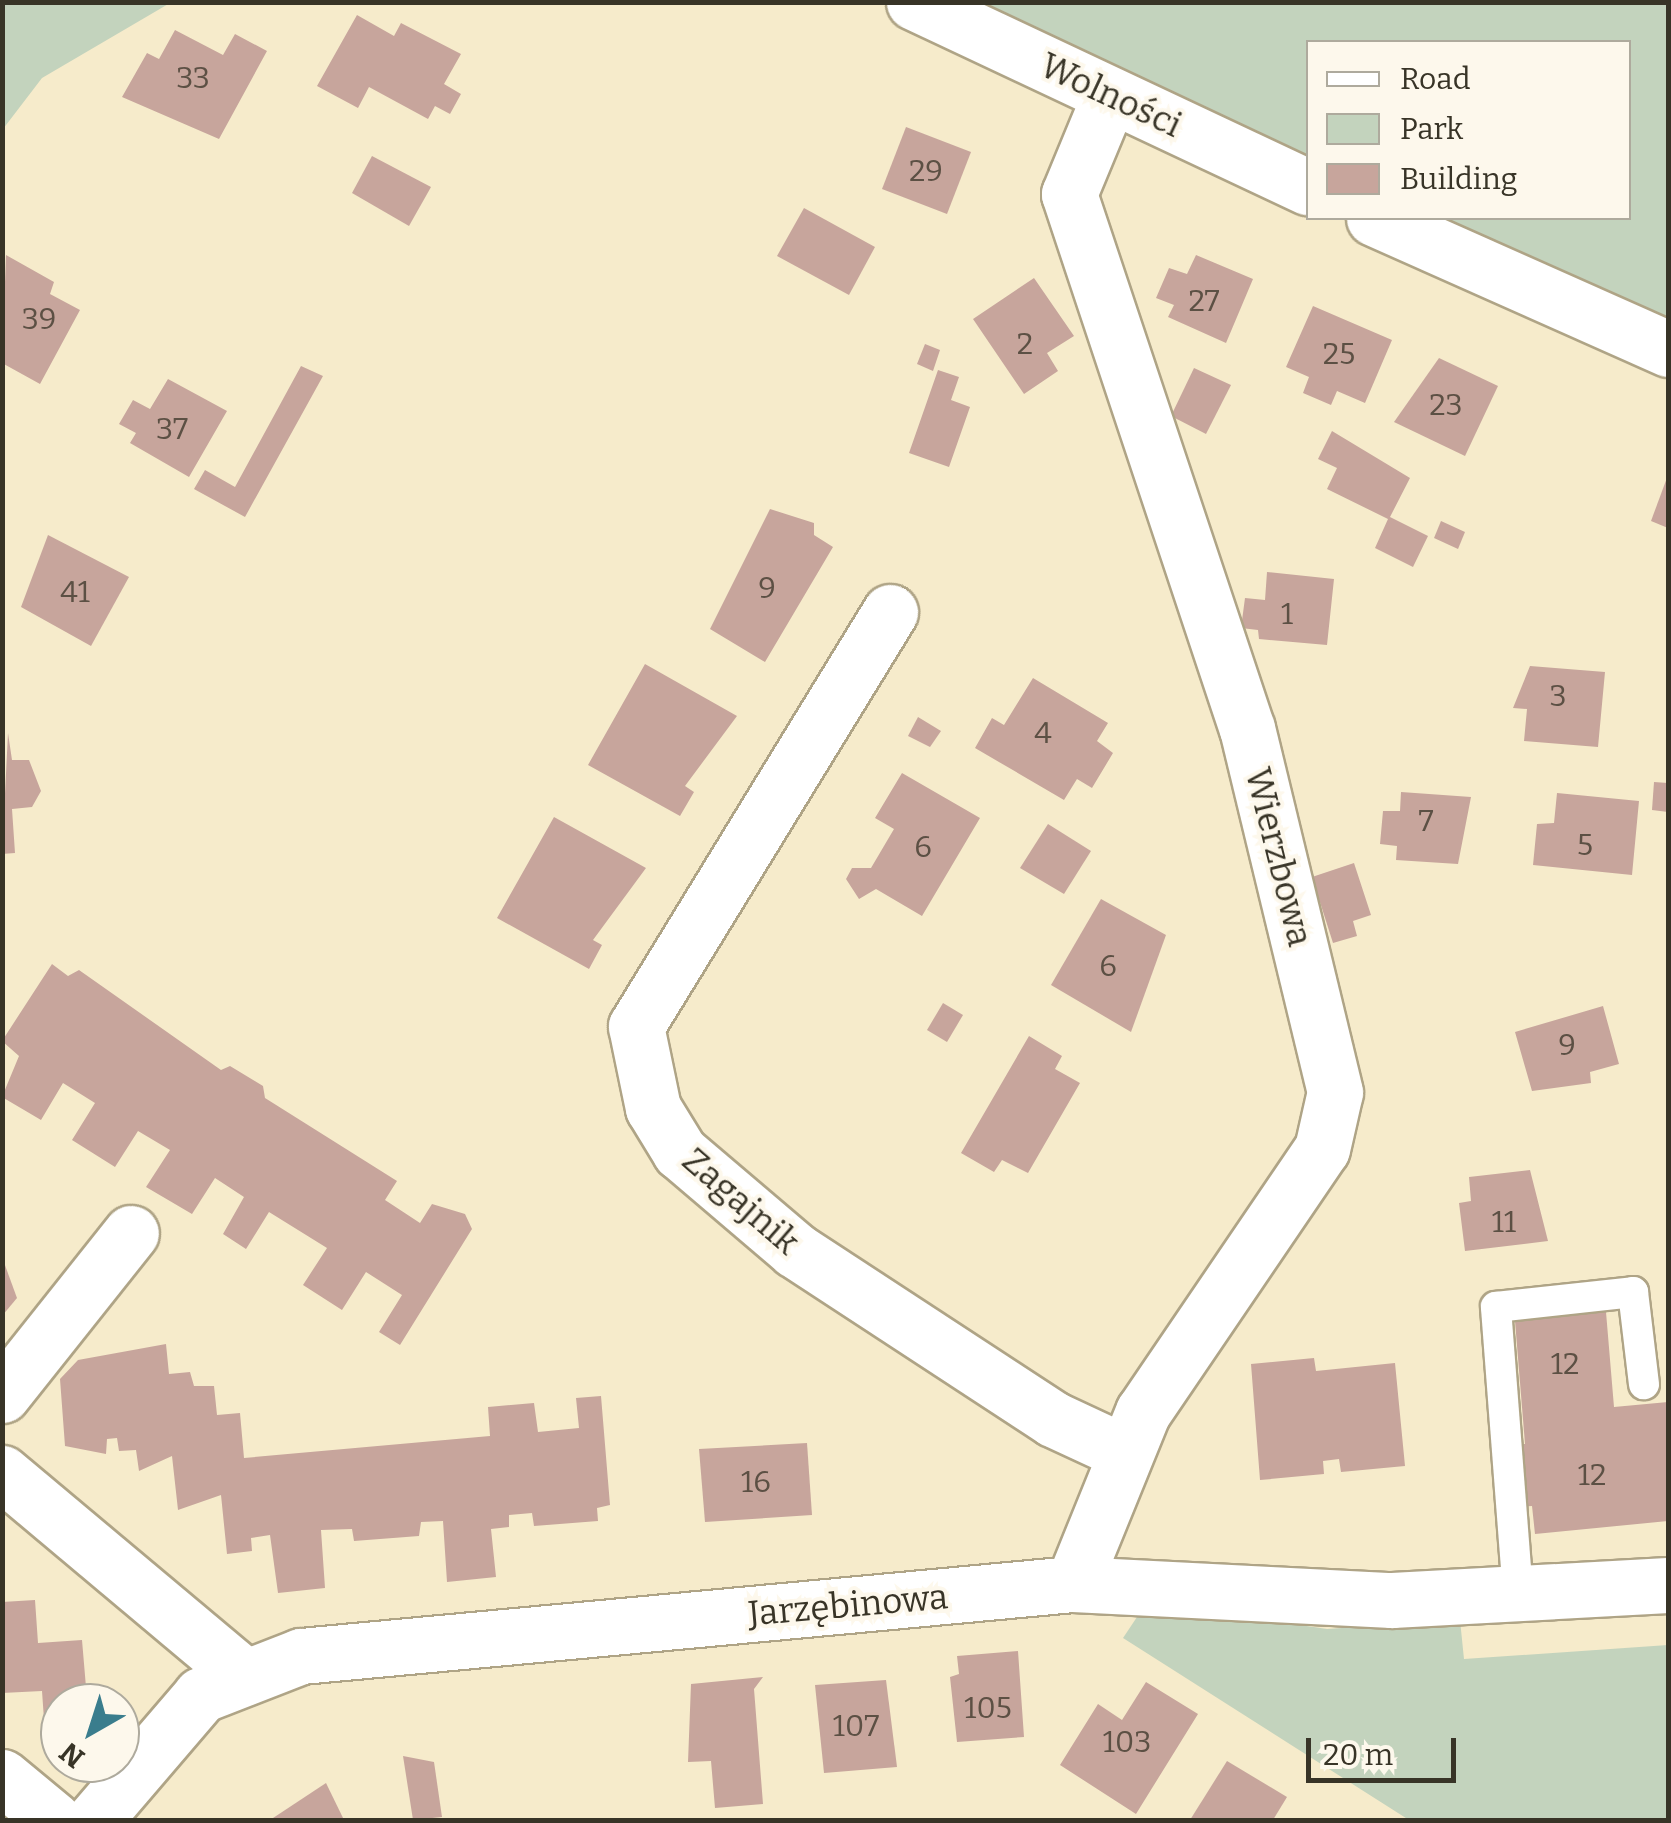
<!DOCTYPE html>
<meta charset="utf-8">
<style>
body{margin:0}
#map{position:relative;width:1671px;height:1823px;overflow:hidden;background:#f6ebcb;font-family:Bitter,serif}
div>[style]{position:absolute}
.green>*{inset:0;background:#c3d3bd}
.building>*{inset:0;background:#c7a59c}
.roads{filter:drop-shadow(2px 0 #afa486) drop-shadow(-2px 0 #afa486) drop-shadow(0 2px #afa486) drop-shadow(0 -2px #afa486)}
.service>*{height:30px;margin:-15px;padding:0 15px;transform-origin:15px;border-radius:15px;background:#fff}
.minor>*{height:55px;margin:-27.5px;padding:0 27.5px;transform-origin:27.5px;border-radius:27.5px;background:#fff}
span{translate:-50% -50%;white-space:nowrap;text-align:center;line-height:1.15;-webkit-text-stroke:8px #fdf8ec;paint-order:stroke}
.number-label{font-size:30px;color:#5c5044}
.number-label span{-webkit-text-stroke-width:0}
.street-label{font-size:35px;color:#383427}
.frame{position:absolute;inset:0;border:5px solid #383427;pointer-events:none}
.legend{position:absolute;left:1306px;top:40px;width:325px;height:180px;box-sizing:border-box;background:#fdf8ec;border:2px solid #aeaa9d;margin:0;padding:12px 18px;list-style:none;font-size:30px;color:#383427}
.legend li{display:flex;align-items:center;gap:20px;height:50px}
.legend b{width:50px;border:2px solid #aeaa9d}
.north{position:absolute;left:40px;top:1683px;width:100px;height:100px;box-sizing:border-box;background:#fdf8ec;border:2px solid #aeaa9d;border-radius:50%;rotate:219deg;font-size:28px;font-weight:700;line-height:40px;text-align:center;color:#383427}
.north::after{content:'';display:block;margin:auto;width:35px;height:45px;background:#3a7d8d;clip-path:polygon(50% 0,100% 100%,50% 72%,0 100%)}
.scale{position:absolute;left:1306px;top:1738px;width:150px;height:45px;box-sizing:border-box;border:5px solid #383427;border-top:0;padding-left:12px;font-size:30px;line-height:35px;white-space:nowrap;color:#383427;-webkit-text-stroke:8px #fdf8ec;paint-order:stroke}
</style>
<div id="map">
<div class="green">
<i style="clip-path:polygon(3px 2px,170px 2px,170px 3px,42px 78px,3px 129px)"></i>
<i style="clip-path:polygon(957px 3px,1668px 3px,1668px 324px,1400px 218px,1628px 218px,1628px 42px,1308px 42px,1308px 181px)"></i>
<i style="clip-path:polygon(1147px 1602px,1327px 1629px,1460px 1620px,1464px 1659px,1668px 1645px,1668px 1820px,1409px 1820px,1123px 1638px)"></i>
</div>
<div class="building">
<i style="clip-path:polygon(357px 15px,394px 36px,401px 23px,461px 54px,444px 84px,461px 94px,450px 114px,435px 106px,428px 119px,369px 87px,358px 108px,317px 86px)"></i>
<i style="clip-path:polygon(175px 30px,223px 55px,235px 34px,267px 51px,219px 139px,122px 97px,147px 53px,159px 59px)"></i>
<i style="clip-path:polygon(906px 127px,971px 152px,947px 214px,882px 189px)"></i>
<i style="clip-path:polygon(372px 156px,431px 187px,409px 226px,352px 193px)"></i>
<i style="clip-path:polygon(804px 208px,875px 247px,849px 295px,777px 256px)"></i>
<i style="clip-path:polygon(6px 255px,54px 282px,50px 294px,80px 310px,40px 384px,2px 363px)"></i>
<i style="clip-path:polygon(1196px 255px,1253px 279px,1226px 343px,1168px 317px,1174px 305px,1156px 298px,1169px 268px,1187px 274px)"></i>
<i style="clip-path:polygon(1034px 278px,1074px 336px,1047px 353px,1058px 371px,1024px 394px,973px 319px)"></i>
<i style="clip-path:polygon(1313px 306px,1392px 340px,1365px 403px,1337px 391px,1331px 405px,1303px 393px,1309px 377px,1286px 367px)"></i>
<i style="clip-path:polygon(925px 344px,940px 350px,933px 371px,917px 364px)"></i>
<i style="clip-path:polygon(1439px 358px,1498px 386px,1465px 456px,1394px 422px)"></i>
<i style="clip-path:polygon(301px 366px,323px 376px,245px 517px,194px 489px,205px 470px,235px 487px)"></i>
<i style="clip-path:polygon(1194px 368px,1231px 385px,1206px 434px,1171px 416px)"></i>
<i style="clip-path:polygon(938px 370px,959px 377px,951px 400px,970px 407px,949px 467px,909px 453px)"></i>
<i style="clip-path:polygon(168px 379px,227px 411px,189px 477px,130px 443px,136px 433px,119px 424px,133px 400px,150px 409px)"></i>
<i style="clip-path:polygon(1332px 431px,1410px 478px,1390px 517px,1428px 536px,1413px 567px,1375px 548px,1388px 519px,1327px 489px,1337px 468px,1318px 459px)"></i>
<i style="clip-path:polygon(1668px 475px,1668px 528px,1651px 521px)"></i>
<i style="clip-path:polygon(770px 509px,814px 523px,814px 535px,833px 547px,765px 662px,710px 629px)"></i>
<i style="clip-path:polygon(1441px 521px,1465px 532px,1458px 549px,1434px 538px)"></i>
<i style="clip-path:polygon(48px 535px,129px 577px,91px 646px,21px 607px)"></i>
<i style="clip-path:polygon(1267px 572px,1334px 579px,1327px 645px,1259px 639px,1258px 630px,1241px 628px,1245px 598px,1265px 600px)"></i>
<i style="clip-path:polygon(645px 664px,737px 716px,685px 786px,694px 792px,680px 816px,588px 765px)"></i>
<i style="clip-path:polygon(1530px 666px,1605px 672px,1598px 747px,1524px 741px,1527px 709px,1513px 708px)"></i>
<i style="clip-path:polygon(1033px 678px,1108px 723px,1097px 741px,1113px 753px,1092px 788px,1077px 779px,1064px 800px,975px 748px,992px 718px,1004px 725px)"></i>
<i style="clip-path:polygon(918px 717px,941px 731px,930px 747px,908px 736px)"></i>
<i style="clip-path:polygon(8px 733px,12px 760px,29px 760px,41px 791px,32px 807px,12px 809px,15px 853px,2px 854px)"></i>
<i style="clip-path:polygon(902px 773px,980px 818px,922px 916px,876px 889px,859px 899px,846px 879px,852px 868px,871px 868px,894px 829px,875px 818px)"></i>
<i style="clip-path:polygon(1654px 782px,1668px 783px,1668px 812px,1652px 810px)"></i>
<i style="clip-path:polygon(1401px 792px,1471px 797px,1458px 864px,1396px 860px,1397px 846px,1380px 844px,1383px 811px,1400px 811px)"></i>
<i style="clip-path:polygon(1557px 793px,1639px 801px,1632px 875px,1533px 865px,1537px 824px,1554px 823px)"></i>
<i style="clip-path:polygon(554px 817px,646px 868px,593px 940px,602px 945px,589px 969px,497px 918px)"></i>
<i style="clip-path:polygon(1048px 824px,1091px 851px,1064px 894px,1020px 868px)"></i>
<i style="clip-path:polygon(1354px 863px,1371px 915px,1353px 921px,1357px 936px,1333px 943px,1312px 877px)"></i>
<i style="clip-path:polygon(1101px 899px,1166px 935px,1131px 1032px,1051px 985px)"></i>
<i style="clip-path:polygon(52px 964px,68px 976px,79px 970px,221px 1070px,230px 1066px,263px 1086px,265px 1098px,397px 1181px,385px 1200px,420px 1223px,432px 1204px,465px 1214px,472px 1229px,400px 1345px,379px 1332px,402px 1295px,366px 1272px,342px 1310px,303px 1285px,327px 1248px,269px 1212px,246px 1249px,223px 1234px,244px 1197px,215px 1178px,192px 1214px,146px 1187px,170px 1150px,138px 1131px,115px 1167px,72px 1140px,95px 1103px,63px 1083px,41px 1120px,2px 1097px,19px 1056px,2px 1041px)"></i>
<i style="clip-path:polygon(943px 1003px,963px 1015px,947px 1042px,927px 1030px)"></i>
<i style="clip-path:polygon(1603px 1006px,1619px 1064px,1590px 1072px,1591px 1083px,1532px 1091px,1515px 1032px)"></i>
<i style="clip-path:polygon(1029px 1036px,1062px 1056px,1055px 1069px,1080px 1083px,1028px 1173px,1002px 1160px,994px 1172px,961px 1153px)"></i>
<i style="clip-path:polygon(1530px 1170px,1548px 1241px,1465px 1251px,1459px 1203px,1471px 1201px,1469px 1177px)"></i>
<i style="clip-path:polygon(2px 1257px,17px 1298px,2px 1316px)"></i>
<i style="clip-path:polygon(1606px 1312px,1614px 1407px,1668px 1402px,1668px 1521px,1535px 1534px,1532px 1506px,1519px 1507px,1513px 1444px,1525px 1444px,1515px 1321px)"></i>
<i style="clip-path:polygon(166px 1344px,169px 1374px,190px 1372px,194px 1386px,214px 1386px,217px 1415px,240px 1413px,244px 1458px,490px 1436px,488px 1407px,534px 1403px,538px 1432px,579px 1428px,576px 1398px,601px 1396px,610px 1505px,597px 1508px,598px 1521px,534px 1526px,532px 1513px,509px 1515px,509px 1527px,491px 1529px,496px 1577px,447px 1582px,443px 1521px,421px 1522px,419px 1536px,354px 1541px,352px 1529px,321px 1530px,325px 1588px,278px 1593px,270px 1535px,251px 1538px,252px 1551px,227px 1554px,221px 1495px,178px 1510px,172px 1456px,139px 1471px,136px 1450px,119px 1451px,117px 1438px,107px 1439px,106px 1454px,65px 1446px,60px 1379px,78px 1360px)"></i>
<i style="clip-path:polygon(1314px 1358px,1316px 1371px,1395px 1363px,1405px 1466px,1341px 1472px,1339px 1459px,1323px 1461px,1324px 1474px,1260px 1480px,1251px 1364px)"></i>
<i style="clip-path:polygon(807px 1443px,812px 1515px,705px 1522px,699px 1449px)"></i>
<i style="clip-path:polygon(35px 1600px,38px 1643px,82px 1640px,87px 1699px,112px 1697px,60px 1703px,60px 1733px,45px 1734px,42px 1691px,2px 1693px,2px 1602px)"></i>
<i style="clip-path:polygon(1018px 1651px,1024px 1737px,957px 1742px,950px 1677px,959px 1674px,957px 1656px)"></i>
<i style="clip-path:polygon(763px 1677px,754px 1689px,763px 1804px,715px 1808px,711px 1761px,688px 1762px,691px 1684px)"></i>
<i style="clip-path:polygon(886px 1680px,897px 1767px,824px 1773px,815px 1685px)"></i>
<i style="clip-path:polygon(1146px 1682px,1198px 1714px,1136px 1814px,1060px 1765px,1098px 1704px,1122px 1720px)"></i>
<i style="clip-path:polygon(403px 1756px,434px 1762px,442px 1817px,413px 1820px)"></i>
<i style="clip-path:polygon(1227px 1761px,1287px 1797px,1273px 1820px,1190px 1820px)"></i>
<i style="clip-path:polygon(326px 1783px,344px 1820px,270px 1820px)"></i>
</div>
<div class="roads">
<div class="service">
<i style="left:1518px;top:1594px;width:288px;rotate:-94.4deg"></i>
<i style="left:1496px;top:1307px;width:138px;rotate:-6.2deg"></i>
<i style="left:1633px;top:1292px;width:93px;rotate:83.2deg"></i>
</div>
<div class="minor">
<i style="left:914px;top:2px;width:435px;rotate:25.2deg"></i>
<i style="left:1374px;top:218px;width:322px;rotate:24deg"></i>
<i style="left:890px;top:612px;width:486px;rotate:121.5deg"></i>
<i style="left:636px;top:1026px;width:84px;rotate:78.3deg"></i>
<i style="left:653px;top:1108px;width:52px;rotate:58.5deg"></i>
<i style="left:680px;top:1152px;width:151px;rotate:40.4deg"></i>
<i style="left:795px;top:1250px;width:308px;rotate:33.2deg"></i>
<i style="left:1053px;top:1419px;width:78px;rotate:24.9deg"></i>
<i style="left:2px;top:1395px;width:207px;rotate:-51.5deg"></i>
<i style="left:2px;top:1473px;width:317px;rotate:40deg"></i>
<i style="left:1073px;top:1584px;width:186px;rotate:-67.9deg"></i>
<i style="left:1143px;top:1412px;width:318px;rotate:-55.8deg"></i>
<i style="left:1322px;top:1149px;width:58px;rotate:-77.2deg"></i>
<i style="left:1335px;top:1092px;width:374px;rotate:-103.6deg"></i>
<i style="left:1247px;top:729px;width:564px;rotate:-108.4deg"></i>
<i style="left:1069px;top:194px;width:107px;rotate:-67.5deg"></i>
<i style="left:2px;top:1777px;width:67px;rotate:39.6deg"></i>
<i style="left:94px;top:1820px;width:165px;rotate:-49.4deg"></i>
<i style="left:201px;top:1695px;width:107px;rotate:-21.3deg"></i>
<i style="left:301px;top:1656px;width:775px;rotate:-5.33deg"></i>
<i style="left:1073px;top:1584px;width:319px;rotate:2.9deg"></i>
<i style="left:1392px;top:1600px;width:276px;rotate:-3.1deg"></i>
</div>
</div>
<div class="number-label">
<span style="left:193px;top:78px">33</span>
<span style="left:926px;top:171px">29</span>
<span style="left:1204px;top:301px">27</span>
<span style="left:39px;top:319px">39</span>
<span style="left:1025px;top:344px">2</span>
<span style="left:1339px;top:354px">25</span>
<span style="left:1446px;top:405px">23</span>
<span style="left:172px;top:429px">37</span>
<span style="left:767px;top:588px">9</span>
<span style="left:75px;top:592px">41</span>
<span style="left:1287px;top:614px">1</span>
<span style="left:1558px;top:696px">3</span>
<span style="left:1043px;top:733px">4</span>
<span style="left:1426px;top:821px">7</span>
<span style="left:1585px;top:845px">5</span>
<span style="left:923px;top:847px">6</span>
<span style="left:1108px;top:966px">6</span>
<span style="left:1567px;top:1045px">9</span>
<span style="left:1504px;top:1222px">11</span>
<span style="left:1565px;top:1364px">12</span>
<span style="left:1592px;top:1475px">12</span>
<span style="left:756px;top:1482px">16</span>
<span style="left:988px;top:1708px">105</span>
<span style="left:856px;top:1726px">107</span>
<span style="left:1127px;top:1742px">103</span>
</div>
<div class="street-label">
<span style="left:1111px;top:95px;rotate:25deg">Wolności</span>
<span style="left:1279px;top:857px;rotate:76deg">Wierzbowa</span>
<span style="left:741px;top:1201px;rotate:41deg">Zagajnik</span>
<span style="left:848px;top:1605px;rotate:-5deg">Jarzębinowa</span>
</div>
<div class="frame"></div>
<ul class="legend">
<li><b style="height:12px;background:#fff"></b>Road</li>
<li><b style="height:28px;background:#c3d3bd"></b>Park</li>
<li><b style="height:28px;background:#c7a59c"></b>Building</li>
</ul>
<div class="north">N</div>
<div class="scale">20 m</div>
</div>
